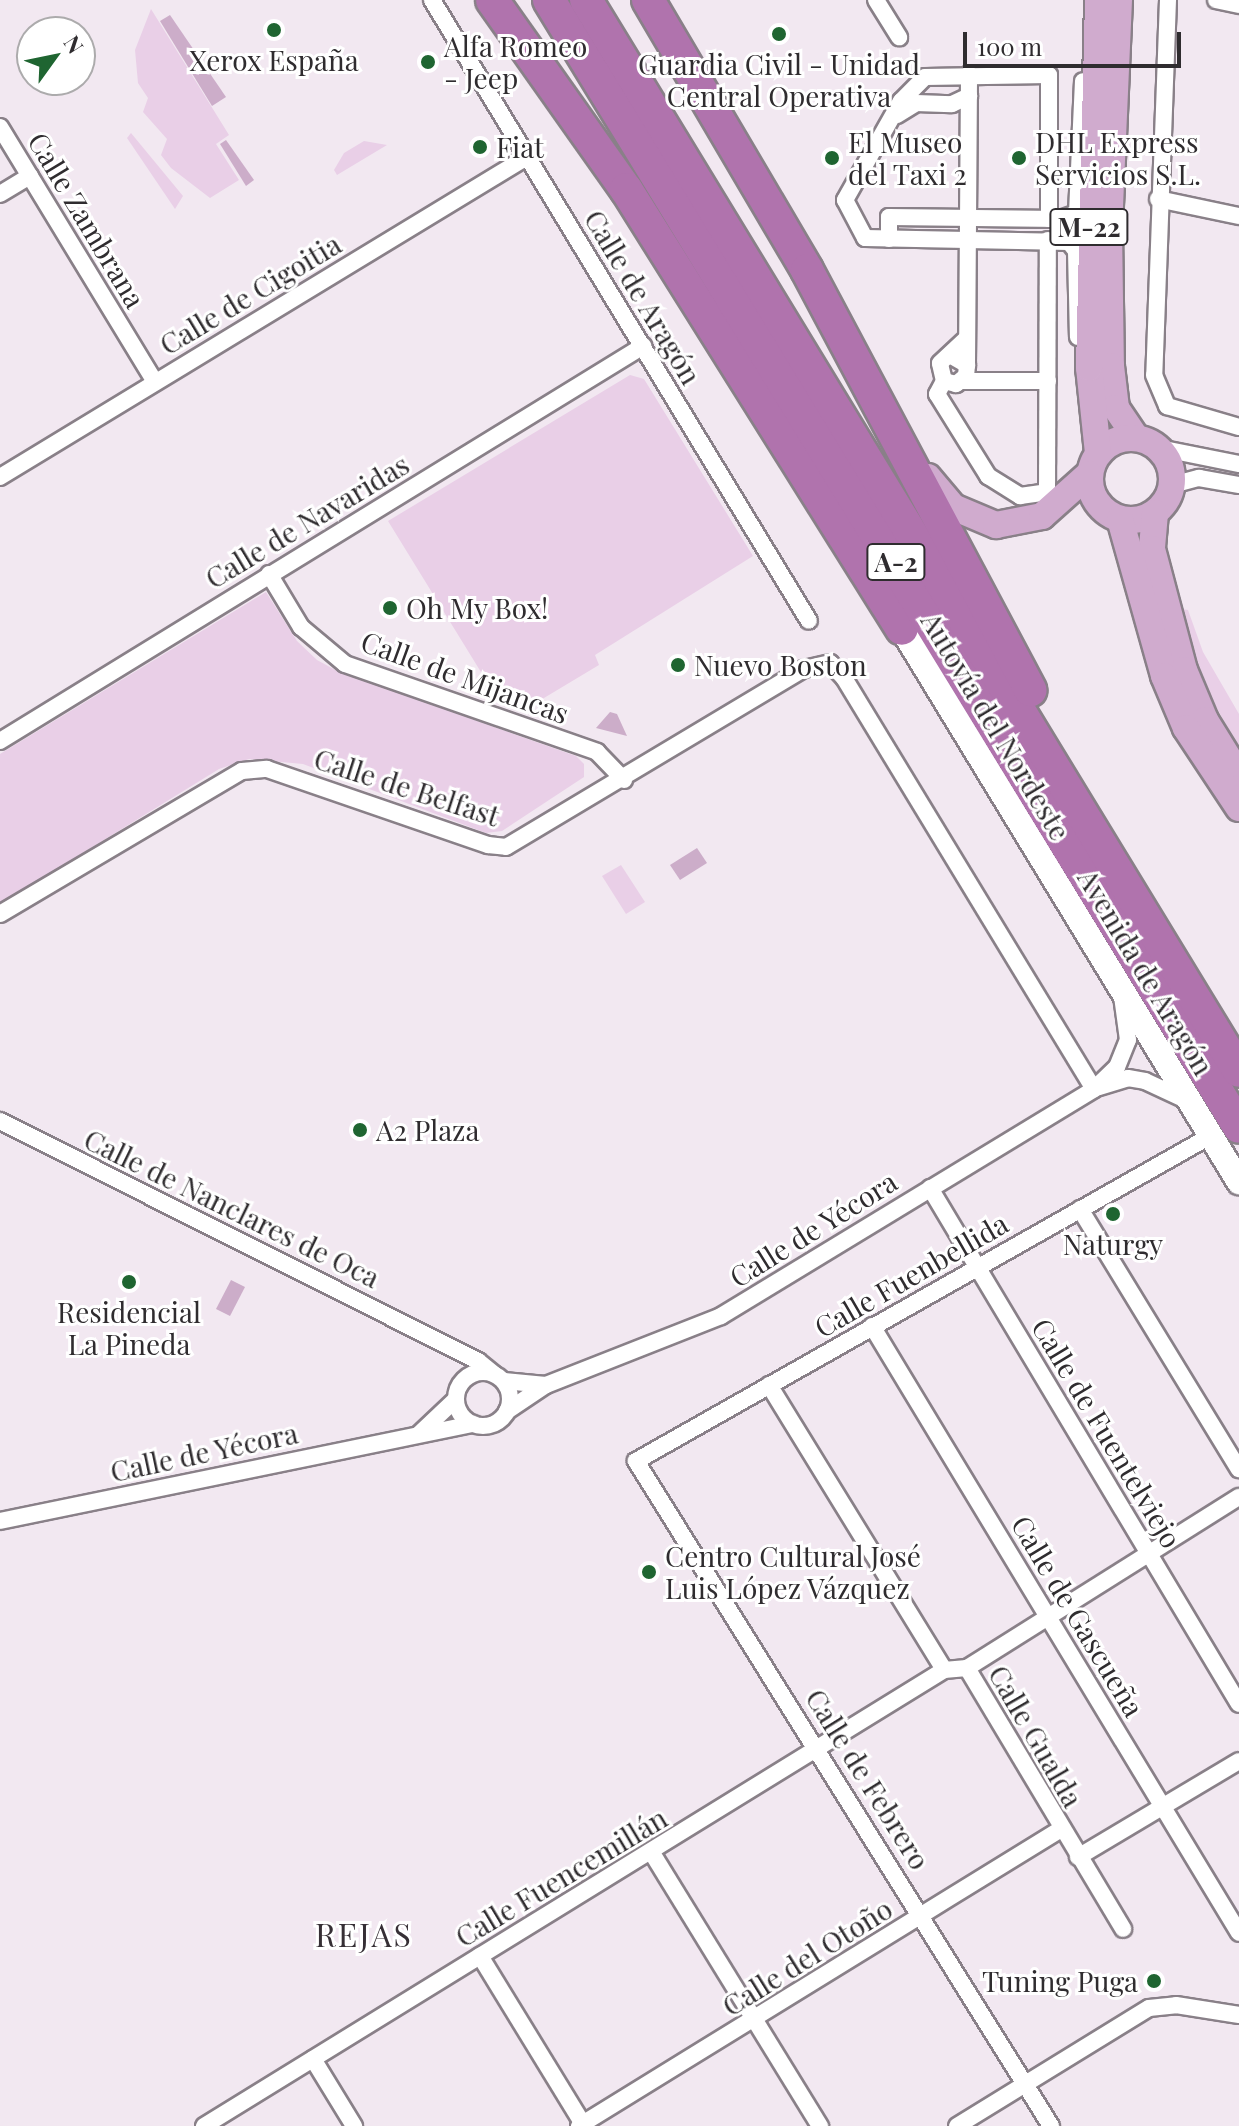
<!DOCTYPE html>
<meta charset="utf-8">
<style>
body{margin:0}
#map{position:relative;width:1239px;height:2126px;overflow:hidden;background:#f2e8f1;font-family:"Playfair Display",serif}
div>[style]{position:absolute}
.green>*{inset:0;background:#e9cfe7}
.water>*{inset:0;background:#ccadc9}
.roads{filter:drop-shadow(2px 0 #898088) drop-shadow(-2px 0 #898088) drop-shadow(0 2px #898088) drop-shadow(0 -2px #898088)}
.street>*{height:16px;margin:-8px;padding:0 8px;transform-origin:8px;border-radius:8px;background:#fff}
.street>.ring{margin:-8px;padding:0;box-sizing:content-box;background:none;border:16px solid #fff;border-radius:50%}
.secondary>*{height:24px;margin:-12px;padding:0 12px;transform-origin:12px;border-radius:12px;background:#fff}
.primary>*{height:26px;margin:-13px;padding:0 13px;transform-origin:13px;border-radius:13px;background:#d0abce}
.primary>.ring{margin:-13px;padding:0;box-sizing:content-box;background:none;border:26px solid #d0abce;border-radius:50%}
.highway>*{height:32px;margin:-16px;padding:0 16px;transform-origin:16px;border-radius:16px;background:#b073ad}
.dots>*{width:22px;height:22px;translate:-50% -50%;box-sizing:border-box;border:4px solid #fff;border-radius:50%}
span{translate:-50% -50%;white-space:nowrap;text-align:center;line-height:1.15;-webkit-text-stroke:6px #fff;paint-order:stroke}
.shield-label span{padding:2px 6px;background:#fff;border:2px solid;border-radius:6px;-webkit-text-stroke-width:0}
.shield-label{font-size:26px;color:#2f2c2f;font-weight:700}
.poi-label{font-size:28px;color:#2f2c2f}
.left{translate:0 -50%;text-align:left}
.right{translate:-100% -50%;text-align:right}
.street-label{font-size:28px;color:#2f2c2f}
.quarter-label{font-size:32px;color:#362f35;letter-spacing:2px}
.north{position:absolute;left:16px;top:16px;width:80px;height:80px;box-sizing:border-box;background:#fff;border:2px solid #acabac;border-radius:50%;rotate:57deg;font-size:22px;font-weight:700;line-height:32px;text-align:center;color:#2f2c2f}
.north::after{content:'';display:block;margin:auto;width:28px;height:36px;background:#1f6531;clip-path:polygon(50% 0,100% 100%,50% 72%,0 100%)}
.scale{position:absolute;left:963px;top:32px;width:218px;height:36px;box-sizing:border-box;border:4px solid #2f2c2f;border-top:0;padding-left:10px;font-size:24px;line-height:28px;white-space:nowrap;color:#2f2c2f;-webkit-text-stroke:6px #fff;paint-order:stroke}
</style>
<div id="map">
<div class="green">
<i style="clip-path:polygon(151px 9px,229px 135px,216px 144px,239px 180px,210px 198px,171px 168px,161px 155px,167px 139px,143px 112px,148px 98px,138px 83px,135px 50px)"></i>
<i style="clip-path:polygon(131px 133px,183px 196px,175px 209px,127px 138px)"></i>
<i style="clip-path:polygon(364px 141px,387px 145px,337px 175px,334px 170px,344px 153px)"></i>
<i style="clip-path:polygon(630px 375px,644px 379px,753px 556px,595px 655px,599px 665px,524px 710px,500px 703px,388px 521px)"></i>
<i style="clip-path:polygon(266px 592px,297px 641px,317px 660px,339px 672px,576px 756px,584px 764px,584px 777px,502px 831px,486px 833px,303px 764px,249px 759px,219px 769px,0 904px,0 754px)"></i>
<i style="clip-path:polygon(1182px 609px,1188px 610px,1203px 652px,1239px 714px,1239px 748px,1205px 687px)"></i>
<i style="clip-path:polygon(621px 865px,645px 902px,626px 914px,602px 876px)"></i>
</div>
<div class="water">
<i style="clip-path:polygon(170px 15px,226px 97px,212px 106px,160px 21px)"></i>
<i style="clip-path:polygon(226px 140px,254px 180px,246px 186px,220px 144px)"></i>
<i style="clip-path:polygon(610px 712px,617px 714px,627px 736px,596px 728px)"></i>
<i style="clip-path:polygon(697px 848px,707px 863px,680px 880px,670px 865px)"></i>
<i style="clip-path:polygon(231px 1280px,245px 1287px,230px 1316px,216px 1309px)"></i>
</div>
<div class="roads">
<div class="street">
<i style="left:432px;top:0;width:726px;rotate:58.74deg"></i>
<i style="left:876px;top:0;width:44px;rotate:58.1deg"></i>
<i style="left:1168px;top:0;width:375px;rotate:92.1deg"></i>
<i style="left:1154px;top:375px;width:34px;rotate:67deg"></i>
<i style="left:1167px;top:406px;width:75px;rotate:16.3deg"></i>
<i style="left:1216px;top:0;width:24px;rotate:12deg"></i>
<i style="left:897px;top:115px;width:22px;rotate:-32deg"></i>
<i style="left:916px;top:103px;width:36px;rotate:2deg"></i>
<i style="left:952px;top:104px;width:19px;rotate:-25deg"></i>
<i style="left:0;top:127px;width:298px;rotate:58.7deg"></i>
<i style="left:0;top:194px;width:35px;rotate:-31deg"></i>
<i style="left:1158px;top:199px;width:83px;rotate:11.9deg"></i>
<i style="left:1049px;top:219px;width:144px;rotate:-90deg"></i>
<i style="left:1049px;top:75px;width:124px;rotate:179.1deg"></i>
<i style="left:925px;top:77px;width:34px;rotate:135deg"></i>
<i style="left:901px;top:101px;width:114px;rotate:119.5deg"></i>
<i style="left:845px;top:200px;width:43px;rotate:62.2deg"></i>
<i style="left:865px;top:238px;width:204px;rotate:1.1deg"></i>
<i style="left:1069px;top:242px;width:11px;rotate:52deg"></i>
<i style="left:1076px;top:251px;width:86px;rotate:88.7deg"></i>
<i style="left:889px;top:239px;width:22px;rotate:-90deg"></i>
<i style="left:889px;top:217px;width:171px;rotate:0.7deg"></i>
<i style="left:1060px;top:219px;width:18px;rotate:-19deg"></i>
<i style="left:1077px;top:213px;width:132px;rotate:-87.4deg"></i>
<i style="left:950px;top:355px;width:20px;rotate:30deg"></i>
<i style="left:967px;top:365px;width:11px;rotate:95deg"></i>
<i style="left:966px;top:376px;width:13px;rotate:141deg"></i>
<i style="left:956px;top:384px;width:12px;rotate:-166deg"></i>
<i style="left:944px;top:381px;width:18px;rotate:-103deg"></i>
<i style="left:940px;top:363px;width:37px;rotate:-43deg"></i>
<i style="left:967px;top:365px;width:291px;rotate:-89.6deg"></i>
<i style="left:944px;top:381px;width:15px;rotate:118deg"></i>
<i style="left:937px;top:394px;width:97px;rotate:58.1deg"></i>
<i style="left:988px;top:476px;width:38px;rotate:32deg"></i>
<i style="left:1020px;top:496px;width:27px;rotate:-8deg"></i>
<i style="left:1047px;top:492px;width:252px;rotate:-89.8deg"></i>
<i style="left:962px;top:381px;width:86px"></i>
<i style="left:1159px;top:448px;width:82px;rotate:11.3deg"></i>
<i style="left:0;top:477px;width:617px;rotate:-31.27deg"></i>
<i style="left:1172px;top:485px;width:28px;rotate:-15deg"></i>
<i style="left:1199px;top:478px;width:41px;rotate:9.9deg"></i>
<i style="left:269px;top:574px;width:62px;rotate:58.9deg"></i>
<i style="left:301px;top:627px;width:57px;rotate:40.1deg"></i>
<i style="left:345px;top:664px;width:267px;rotate:19.2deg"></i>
<i style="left:597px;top:752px;width:39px;rotate:46deg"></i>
<i style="left:0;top:741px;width:755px;rotate:-31.56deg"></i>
<i style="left:0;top:914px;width:281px;rotate:-30.6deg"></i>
<i style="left:242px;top:771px;width:25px;rotate:-5deg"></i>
<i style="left:267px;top:769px;width:234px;rotate:19deg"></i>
<i style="left:488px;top:845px;width:18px;rotate:6deg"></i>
<i style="left:506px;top:847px;width:347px;rotate:-30.9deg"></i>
<i style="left:804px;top:669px;width:27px;rotate:-13deg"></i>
<i style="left:830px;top:663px;width:21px;rotate:47deg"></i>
<i style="left:844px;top:678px;width:481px;rotate:58.7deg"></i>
<i style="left:1099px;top:1087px;width:30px;rotate:-17deg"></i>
<i style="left:1128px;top:1078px;width:17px;rotate:10deg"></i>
<i style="left:1145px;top:1081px;width:45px;rotate:24.9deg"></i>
<i style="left:0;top:1121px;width:535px;rotate:26.66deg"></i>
<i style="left:478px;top:1361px;width:21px;rotate:39deg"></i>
<i style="left:930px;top:1188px;width:601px;rotate:59.09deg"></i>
<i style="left:1080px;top:1209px;width:305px;rotate:58.6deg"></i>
<i style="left:872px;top:1326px;width:709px;rotate:58.84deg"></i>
<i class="ring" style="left:456px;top:1372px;width:38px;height:38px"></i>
<i style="left:504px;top:1381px;width:42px;rotate:5.4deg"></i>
<i style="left:769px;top:1385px;width:334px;rotate:58.4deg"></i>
<i style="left:944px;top:1670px;width:23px;rotate:-5deg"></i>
<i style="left:967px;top:1668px;width:321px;rotate:-32.2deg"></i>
<i style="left:507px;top:1411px;width:47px;rotate:-33.7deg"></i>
<i style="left:546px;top:1385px;width:188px;rotate:-21.5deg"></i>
<i style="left:721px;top:1316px;width:437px;rotate:-31.3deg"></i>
<i style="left:1094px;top:1089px;width:32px;rotate:-44deg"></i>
<i style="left:1117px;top:1067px;width:29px;rotate:-68deg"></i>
<i style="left:1128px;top:1040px;width:44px;rotate:-97.8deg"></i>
<i style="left:419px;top:1434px;width:51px;rotate:-43.4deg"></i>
<i style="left:0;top:1521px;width:483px;rotate:-11.6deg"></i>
<i style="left:967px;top:1668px;width:304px;rotate:59.1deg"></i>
<i style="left:652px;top:1853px;width:321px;rotate:58.4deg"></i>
<i style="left:1078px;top:1857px;width:187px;rotate:-30.8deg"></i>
<i style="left:480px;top:1956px;width:199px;rotate:58.5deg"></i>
<i style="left:313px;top:2059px;width:79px;rotate:58.5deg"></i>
<i style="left:204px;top:2126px;width:869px;rotate:-31.64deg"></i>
<i style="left:579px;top:2126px;width:566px;rotate:-31.64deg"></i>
<i style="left:957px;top:2126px;width:225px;rotate:-31.6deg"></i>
<i style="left:1149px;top:2008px;width:27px;rotate:-6deg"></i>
<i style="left:1176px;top:2005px;width:64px;rotate:9deg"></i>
<i style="left:1051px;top:2126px;width:784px;rotate:-121.97deg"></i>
<i style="left:636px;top:1461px;width:662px;rotate:-29.51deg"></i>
</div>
<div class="secondary">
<i style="left:902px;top:629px;width:648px;rotate:58.64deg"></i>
</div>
<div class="primary">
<i style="left:1119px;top:0;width:229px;rotate:92.5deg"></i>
<i style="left:1109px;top:229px;width:137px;rotate:89.2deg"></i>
<i style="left:1111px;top:366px;width:42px;rotate:83.2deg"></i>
<i style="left:1116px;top:408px;width:36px;rotate:56deg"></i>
<i class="ring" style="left:1090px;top:438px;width:56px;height:56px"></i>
<i style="left:1098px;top:453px;width:85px;rotate:-96deg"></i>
<i style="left:1089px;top:368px;width:368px;rotate:-88.6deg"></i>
<i style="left:928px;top:477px;width:39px;rotate:50deg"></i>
<i style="left:953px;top:507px;width:47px;rotate:22.7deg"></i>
<i style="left:996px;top:525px;width:47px;rotate:-11.1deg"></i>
<i style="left:1042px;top:516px;width:63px;rotate:-41.8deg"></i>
<i style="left:1155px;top:513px;width:36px;rotate:95deg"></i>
<i style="left:1152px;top:549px;width:125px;rotate:75.2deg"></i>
<i style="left:1184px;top:670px;width:54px;rotate:67.2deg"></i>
<i style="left:1205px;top:720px;width:65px;rotate:58.3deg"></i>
<i style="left:1120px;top:519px;width:163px;rotate:74.3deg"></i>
<i style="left:1164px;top:676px;width:56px;rotate:67.1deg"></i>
<i style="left:1186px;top:728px;width:96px;rotate:56.5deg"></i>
</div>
<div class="highway">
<i style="left:492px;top:0;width:232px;rotate:54.7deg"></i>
<i style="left:626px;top:189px;width:519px;rotate:57.9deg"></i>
<i style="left:549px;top:0;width:1321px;rotate:58.52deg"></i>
<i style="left:586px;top:0;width:1254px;rotate:58.63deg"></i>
<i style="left:648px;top:0;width:313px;rotate:59.5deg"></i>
<i style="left:807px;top:270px;width:476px;rotate:62deg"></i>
</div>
</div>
<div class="dots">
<i style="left:274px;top:30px;background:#1f6531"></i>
<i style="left:779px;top:34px;background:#1f6531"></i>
<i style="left:428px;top:62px;background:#1f6531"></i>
<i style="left:480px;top:147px;background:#1f6531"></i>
<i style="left:832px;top:158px;background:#1f6531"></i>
<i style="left:1019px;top:158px;background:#1f6531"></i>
<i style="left:390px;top:608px;background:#1f6531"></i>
<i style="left:678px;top:665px;background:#1f6531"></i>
<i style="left:360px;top:1130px;background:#1f6531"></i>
<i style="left:1113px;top:1214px;background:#1f6531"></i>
<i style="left:129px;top:1282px;background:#1f6531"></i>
<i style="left:649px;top:1572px;background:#1f6531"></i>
<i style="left:1154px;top:1981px;background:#1f6531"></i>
</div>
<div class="shield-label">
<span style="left:1089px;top:227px">M-22</span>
<span style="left:896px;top:562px">A-2</span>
</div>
<div class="poi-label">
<span class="left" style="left:444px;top:62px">Alfa Romeo<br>- Jeep</span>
<span style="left:274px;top:60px">Xerox España</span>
<span style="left:779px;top:80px">Guardia Civil - Unidad<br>Central Operativa</span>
<span class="left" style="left:848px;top:158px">El Museo<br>del Taxi 2</span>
<span class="left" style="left:1035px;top:158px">DHL Express<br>Servicios S.L.</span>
<span class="left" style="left:496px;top:147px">Fiat</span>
<span class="left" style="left:406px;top:608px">Oh My Box!</span>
<span class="left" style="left:694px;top:665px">Nuevo Boston</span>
<span class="left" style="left:376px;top:1130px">A2 Plaza</span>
<span style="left:1113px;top:1244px">Naturgy</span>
<span style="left:129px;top:1328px">Residencial<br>La Pineda</span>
<span class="left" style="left:665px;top:1572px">Centro Cultural José<br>Luis López Vázquez</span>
<span class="right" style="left:1138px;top:1981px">Tuning Puga</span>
</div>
<div class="street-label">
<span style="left:87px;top:220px;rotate:59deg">Calle Zambrana</span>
<span style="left:250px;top:294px;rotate:-31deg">Calle de Cigoitia</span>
<span style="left:643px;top:297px;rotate:59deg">Calle de Aragón</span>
<span style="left:307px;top:521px;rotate:-31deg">Calle de Navaridas</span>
<span style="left:465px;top:677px;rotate:20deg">Calle de Mijancas</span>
<span style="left:996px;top:726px;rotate:59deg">Autovía del Nordeste</span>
<span style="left:407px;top:787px;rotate:18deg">Calle de Belfast</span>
<span style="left:1146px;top:972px;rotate:59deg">Avenida de Aragón</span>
<span style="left:232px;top:1208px;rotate:26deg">Calle de Nanclares de Oca</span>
<span style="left:813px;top:1229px;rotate:-32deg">Calle de Yécora</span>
<span style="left:911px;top:1275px;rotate:-30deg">Calle Fuenbellida</span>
<span style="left:1107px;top:1433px;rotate:59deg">Calle de Fuentelviejo</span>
<span style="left:204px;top:1452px;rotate:-12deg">Calle de Yécora</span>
<span style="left:1078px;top:1616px;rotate:59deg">Calle de Gascueña</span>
<span style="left:1036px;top:1736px;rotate:60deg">Calle Gualda</span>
<span style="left:868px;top:1779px;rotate:58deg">Calle de Febrero</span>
<span style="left:561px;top:1877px;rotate:-31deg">Calle Fuencemillán</span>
<span style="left:807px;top:1957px;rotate:-32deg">Calle del Otoño</span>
</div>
<div class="quarter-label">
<span style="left:364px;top:1934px">REJAS</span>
</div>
<div class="north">N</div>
<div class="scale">100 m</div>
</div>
